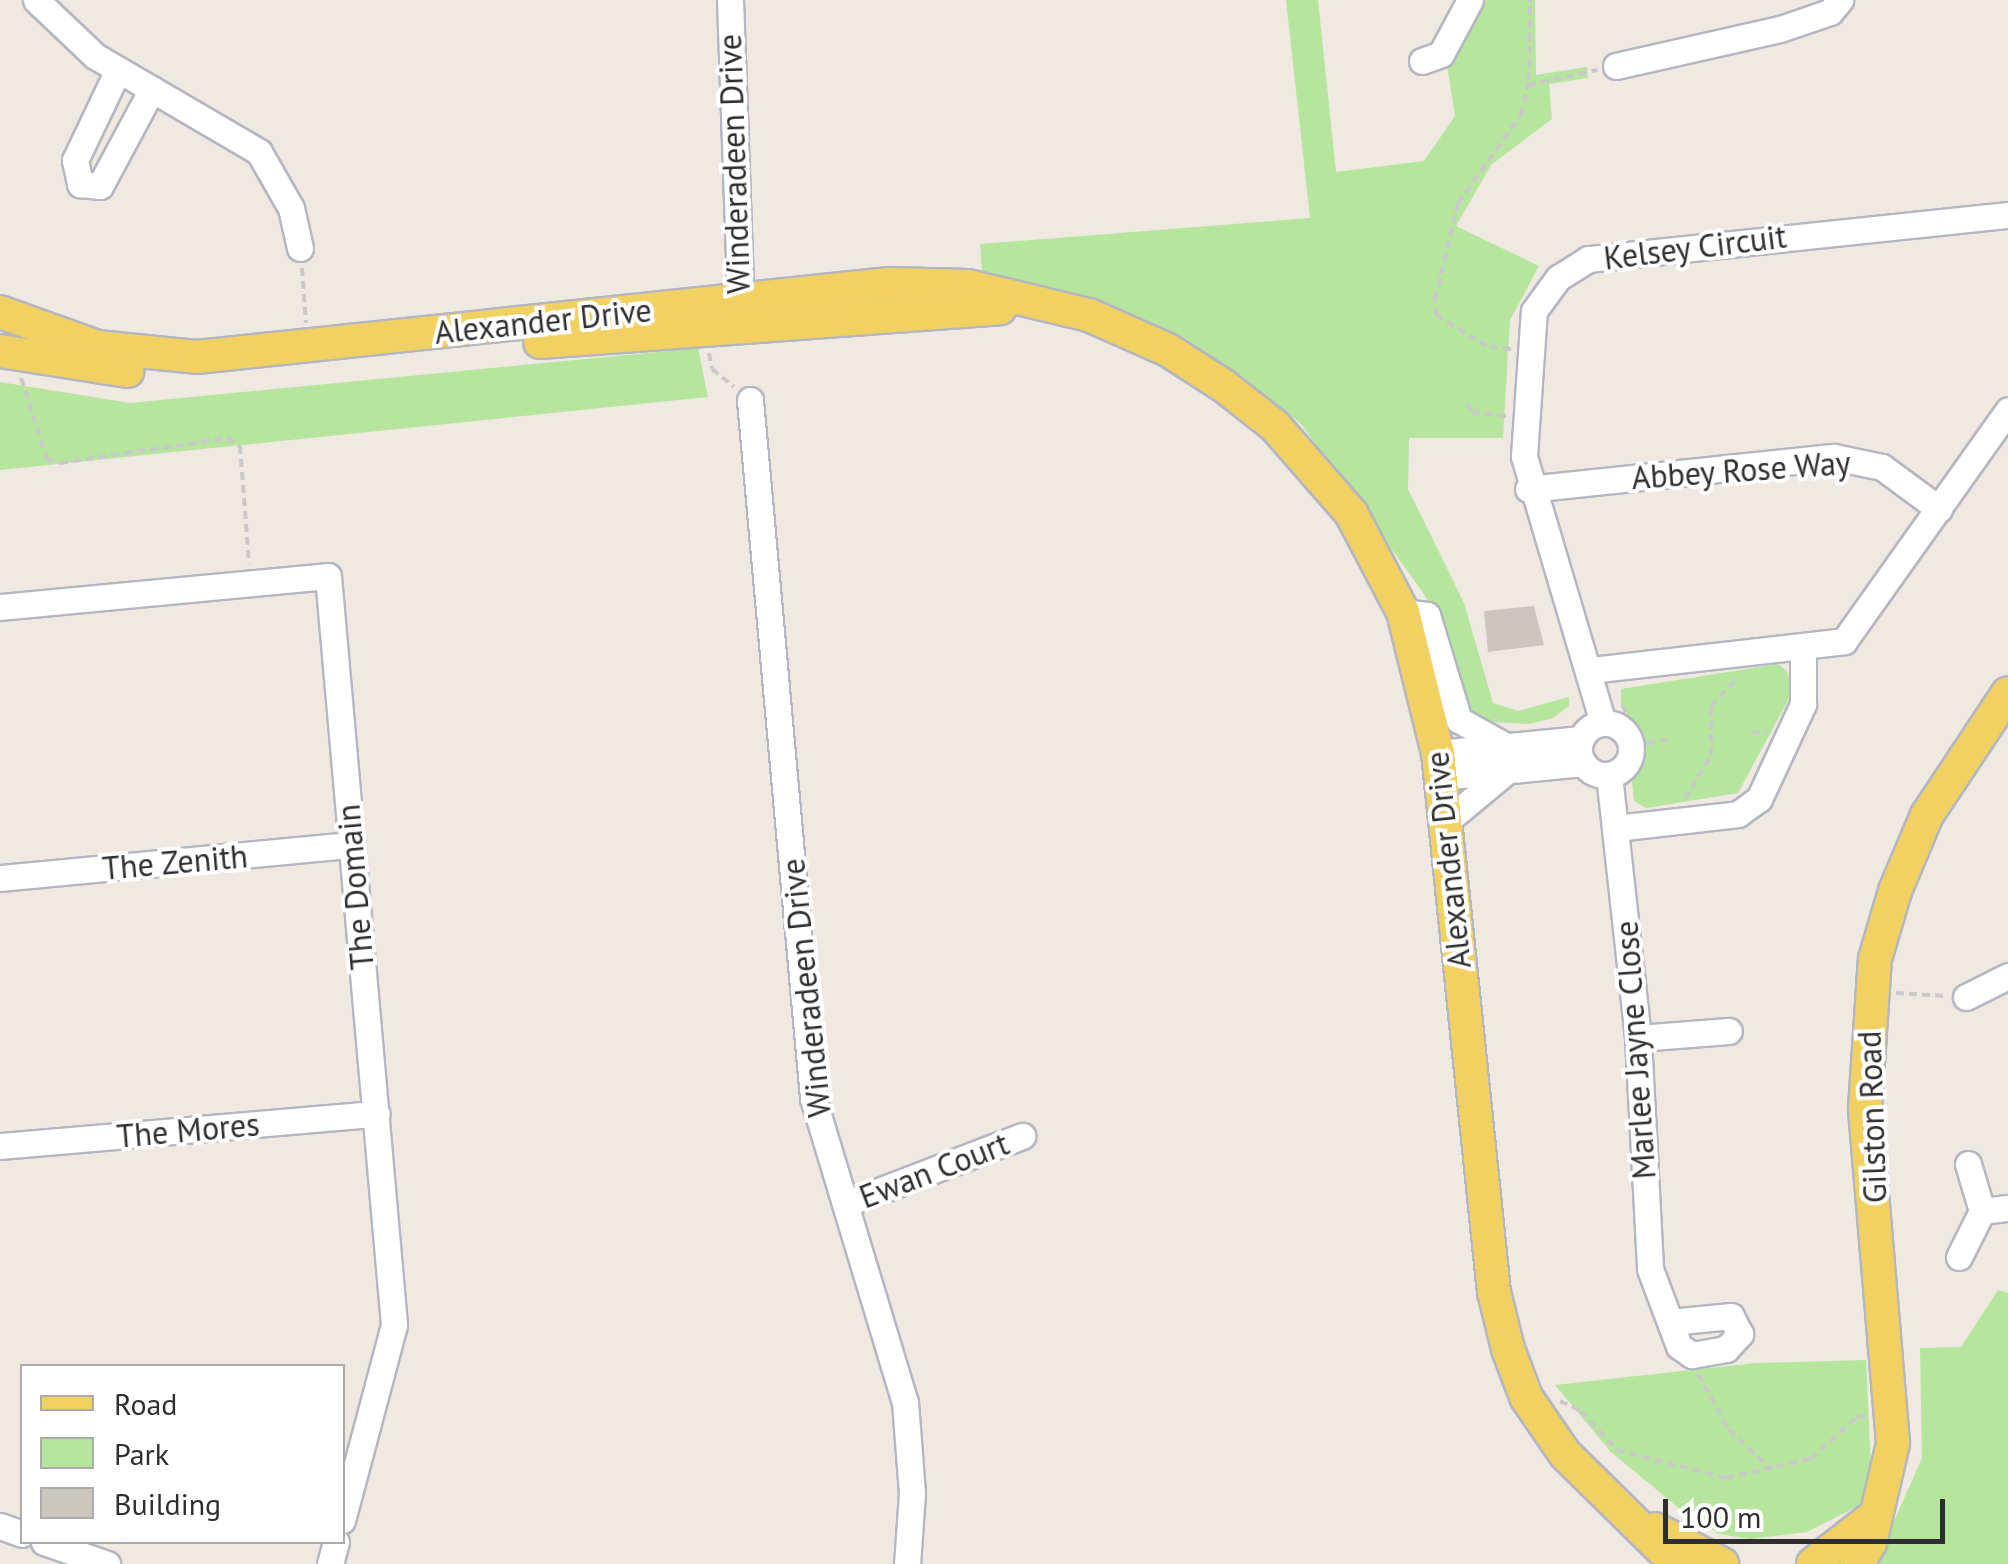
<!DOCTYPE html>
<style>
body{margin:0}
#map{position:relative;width:2008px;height:1564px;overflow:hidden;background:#efe9e1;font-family:"PT Sans",sans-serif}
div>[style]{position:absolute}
.green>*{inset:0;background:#b6e59e}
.building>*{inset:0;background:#cbc7bf}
.path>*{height:4px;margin-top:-2px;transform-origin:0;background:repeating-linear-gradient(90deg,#c9c9c9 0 8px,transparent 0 13px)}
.roads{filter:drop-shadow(2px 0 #b4b7c1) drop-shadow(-2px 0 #b4b7c1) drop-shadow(0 2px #b4b7c1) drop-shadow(0 -2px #b4b7c1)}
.minor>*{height:25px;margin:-12.5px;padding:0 12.5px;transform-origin:12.5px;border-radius:12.5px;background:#fff}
.minor>.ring{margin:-12.5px;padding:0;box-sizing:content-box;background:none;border:25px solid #fff;border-radius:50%}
.major>*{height:32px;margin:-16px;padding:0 16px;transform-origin:16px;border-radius:16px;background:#f2d163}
span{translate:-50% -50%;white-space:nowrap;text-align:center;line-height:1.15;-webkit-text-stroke:8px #fff;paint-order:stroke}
.street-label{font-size:32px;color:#2e2e2e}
.legend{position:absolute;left:20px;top:1364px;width:325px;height:180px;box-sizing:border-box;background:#fff;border:2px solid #ababab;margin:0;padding:12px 18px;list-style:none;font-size:30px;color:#2e2e2e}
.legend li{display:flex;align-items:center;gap:20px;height:50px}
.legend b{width:50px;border:2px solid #ababab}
.scale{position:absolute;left:1663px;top:1499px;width:282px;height:45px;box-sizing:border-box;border:5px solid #2e2e2e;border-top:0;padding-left:12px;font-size:30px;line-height:35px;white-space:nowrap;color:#2e2e2e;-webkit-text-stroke:8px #fff;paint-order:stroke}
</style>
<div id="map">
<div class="green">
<i style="clip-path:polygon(1286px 0,1318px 0,1336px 172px,1424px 161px,1455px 116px,1447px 65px,1486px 0,1535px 0,1536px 75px,1587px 67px,1588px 78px,1549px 84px,1552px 119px,1491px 165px,1456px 226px,1539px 266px,1510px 320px,1503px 438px,1409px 438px,1408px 489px,1464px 603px,1493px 703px,1518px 711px,1569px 697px,1569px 706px,1553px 718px,1529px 724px,1475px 721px,1464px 707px,1443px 624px,1419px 587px,1301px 424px,1243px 377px,1183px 337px,982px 271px,980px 244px,1310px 218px)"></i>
<i style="clip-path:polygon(698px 348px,708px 397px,0 470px,0 382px,130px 403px)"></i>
<i style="clip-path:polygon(1778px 664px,1787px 671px,1792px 693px,1738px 793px,1646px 808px,1634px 801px,1632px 780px,1647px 750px,1621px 704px,1621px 689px)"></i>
<i style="clip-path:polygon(1998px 1290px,2008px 1293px,2008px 1564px,1875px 1564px,1922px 1458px,1920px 1348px,1961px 1347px)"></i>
<i style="clip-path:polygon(1866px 1360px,1871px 1468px,1860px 1505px,1807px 1532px,1750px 1539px,1719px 1534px,1681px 1510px,1611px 1452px,1555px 1385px,1755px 1363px)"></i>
</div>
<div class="building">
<i style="clip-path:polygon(1534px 606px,1544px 645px,1488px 652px,1484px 611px)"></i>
</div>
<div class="path">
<i style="left:1528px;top:85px;width:71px;rotate:-12.3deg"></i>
<i style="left:302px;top:268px;width:55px;rotate:85.8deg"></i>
<i style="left:1511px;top:349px;width:24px;rotate:-173deg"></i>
<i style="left:1487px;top:346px;width:60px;rotate:-148.7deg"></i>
<i style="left:1436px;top:315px;width:16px;rotate:-94deg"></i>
<i style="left:1435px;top:299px;width:99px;rotate:-76.5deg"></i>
<i style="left:1458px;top:203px;width:108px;rotate:-54.4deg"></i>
<i style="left:1521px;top:115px;width:36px;rotate:-77deg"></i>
<i style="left:1529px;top:80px;width:80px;rotate:-89.3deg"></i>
<i style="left:709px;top:353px;width:16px;rotate:79deg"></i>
<i style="left:712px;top:369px;width:28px;rotate:39deg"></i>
<i style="left:21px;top:378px;width:85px;rotate:72.2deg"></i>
<i style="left:47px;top:459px;width:14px;rotate:17deg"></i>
<i style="left:60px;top:463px;width:169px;rotate:-8.5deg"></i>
<i style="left:227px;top:438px;width:15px;rotate:32deg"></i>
<i style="left:240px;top:446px;width:118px;rotate:85.6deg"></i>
<i style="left:1467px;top:403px;width:10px;rotate:61deg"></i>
<i style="left:1472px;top:412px;width:35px;rotate:7deg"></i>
<i style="left:1622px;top:705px;width:49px;rotate:60.8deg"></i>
<i style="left:1646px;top:748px;width:34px;rotate:118deg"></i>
<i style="left:1752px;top:732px;width:15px;rotate:4deg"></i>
<i style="left:1647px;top:743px;width:20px;rotate:-9deg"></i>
<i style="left:1685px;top:799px;width:51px;rotate:-59.4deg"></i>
<i style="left:1711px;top:755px;width:49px;rotate:-90deg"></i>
<i style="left:1711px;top:706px;width:40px;rotate:-47deg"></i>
<i style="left:1896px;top:993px;width:50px;rotate:3.4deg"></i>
<i style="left:1698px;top:1374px;width:64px;rotate:61deg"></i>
<i style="left:1729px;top:1430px;width:56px;rotate:42.8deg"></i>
<i style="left:1560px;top:1401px;width:23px;rotate:25deg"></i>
<i style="left:1581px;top:1411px;width:53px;rotate:47.3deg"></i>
<i style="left:1617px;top:1450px;width:113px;rotate:14.4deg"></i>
<i style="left:1726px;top:1478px;width:87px;rotate:-12.6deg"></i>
<i style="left:1811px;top:1459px;width:62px;rotate:-42.4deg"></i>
<i style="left:1857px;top:1417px;width:11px;rotate:-5deg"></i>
</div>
<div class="roads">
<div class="minor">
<i style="left:36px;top:0;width:81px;rotate:43.5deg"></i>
<i style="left:95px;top:56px;width:190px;rotate:30.3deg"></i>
<i style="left:259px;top:152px;width:64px;rotate:60.3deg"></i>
<i style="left:291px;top:208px;width:41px;rotate:77.3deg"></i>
<i style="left:730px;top:0;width:314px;rotate:88deg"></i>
<i style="left:1422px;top:61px;width:20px;rotate:-20deg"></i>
<i style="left:1441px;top:54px;width:61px;rotate:-61.8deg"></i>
<i style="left:1616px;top:66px;width:168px;rotate:-12.7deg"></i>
<i style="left:1780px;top:29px;width:53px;rotate:-18.8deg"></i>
<i style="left:1830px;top:12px;width:16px;rotate:-50deg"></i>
<i style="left:118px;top:70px;width:100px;rotate:115.5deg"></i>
<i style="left:75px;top:160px;width:25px;rotate:78deg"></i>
<i style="left:80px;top:184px;width:20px;rotate:6deg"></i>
<i style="left:100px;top:186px;width:110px;rotate:-61.8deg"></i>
<i style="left:750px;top:400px;width:701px;rotate:84.84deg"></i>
<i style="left:813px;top:1098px;width:318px;rotate:73.2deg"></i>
<i style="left:905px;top:1402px;width:91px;rotate:85.6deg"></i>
<i style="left:912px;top:1493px;width:71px;rotate:94deg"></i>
<i style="left:1528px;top:489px;width:308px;rotate:-6deg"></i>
<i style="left:1834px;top:457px;width:49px;rotate:11.8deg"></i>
<i style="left:1882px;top:467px;width:71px;rotate:36.4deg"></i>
<i style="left:0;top:607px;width:329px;rotate:-5.4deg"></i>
<i style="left:328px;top:576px;width:752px;rotate:84.96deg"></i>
<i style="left:394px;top:1325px;width:202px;rotate:104.9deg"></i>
<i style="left:1403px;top:612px;width:24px;rotate:7deg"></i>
<i style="left:1427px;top:615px;width:110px;rotate:73.1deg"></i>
<i style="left:1459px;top:720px;width:54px;rotate:29deg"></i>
<i style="left:1591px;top:670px;width:255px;rotate:-6.5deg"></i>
<i style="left:1844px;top:641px;width:283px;rotate:-54.6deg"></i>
<i style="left:1603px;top:723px;width:278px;rotate:-106.5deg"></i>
<i style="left:1524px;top:456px;width:145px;rotate:-86.1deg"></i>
<i style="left:1534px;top:311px;width:41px;rotate:-54deg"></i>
<i style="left:1558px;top:278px;width:36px;rotate:-32deg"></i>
<i style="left:1588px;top:259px;width:422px;rotate:-6deg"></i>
<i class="ring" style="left:1579px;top:723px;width:27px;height:27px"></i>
<i style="left:1438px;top:753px;width:144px;rotate:-5.6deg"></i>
<i style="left:1609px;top:775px;width:265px;rotate:83.7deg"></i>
<i style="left:1638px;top:1038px;width:231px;rotate:87deg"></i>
<i style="left:1650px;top:1269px;width:82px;rotate:69.4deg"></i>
<i style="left:1679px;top:1346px;width:16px;rotate:35deg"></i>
<i style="left:1692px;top:1355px;width:35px;rotate:-10deg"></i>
<i style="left:1726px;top:1349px;width:21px;rotate:-47deg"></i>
<i style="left:1740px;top:1334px;width:20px;rotate:-117deg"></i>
<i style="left:1731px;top:1316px;width:61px;rotate:174.4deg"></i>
<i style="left:1440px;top:777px;width:144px;rotate:-5.6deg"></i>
<i style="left:1444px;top:823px;width:83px;rotate:-39.6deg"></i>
<i style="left:1616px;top:828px;width:123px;rotate:-6.5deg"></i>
<i style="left:1738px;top:814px;width:26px;rotate:-36deg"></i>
<i style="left:1759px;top:799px;width:105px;rotate:-65.1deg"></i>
<i style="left:1803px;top:704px;width:56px;rotate:-90deg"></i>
<i style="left:0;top:878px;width:353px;rotate:-5.4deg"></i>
<i style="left:1966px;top:997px;width:47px;rotate:-26.6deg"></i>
<i style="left:1638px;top:1038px;width:91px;rotate:-4.4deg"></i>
<i style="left:0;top:1146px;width:378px;rotate:-4.9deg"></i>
<i style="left:845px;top:1204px;width:190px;rotate:-21deg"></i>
<i style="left:1982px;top:1211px;width:26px;rotate:-7deg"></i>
<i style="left:1959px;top:1257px;width:51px;rotate:-63.4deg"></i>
<i style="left:1982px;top:1211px;width:49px;rotate:-106.6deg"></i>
<i style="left:0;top:1526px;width:23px;rotate:20deg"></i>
<i style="left:44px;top:1542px;width:67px;rotate:19.2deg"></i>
<i style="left:330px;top:1564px;width:23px;rotate:-75deg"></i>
</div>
<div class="major">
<i style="left:0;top:312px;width:103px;rotate:19.8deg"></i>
<i style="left:97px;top:347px;width:100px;rotate:5.7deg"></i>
<i style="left:197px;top:357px;width:696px;rotate:-6.02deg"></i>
<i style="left:889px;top:284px;width:79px;rotate:1.5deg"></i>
<i style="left:968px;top:286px;width:124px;rotate:13.5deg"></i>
<i style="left:1089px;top:315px;width:86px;rotate:23.9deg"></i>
<i style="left:1168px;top:350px;width:67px;rotate:32.7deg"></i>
<i style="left:1224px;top:386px;width:65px;rotate:38.1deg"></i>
<i style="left:1275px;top:426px;width:116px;rotate:48.9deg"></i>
<i style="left:1351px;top:513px;width:112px;rotate:62.3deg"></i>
<i style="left:1403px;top:612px;width:145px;rotate:76.1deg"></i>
<i style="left:1438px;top:753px;width:542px;rotate:84.07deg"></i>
<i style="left:1494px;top:1292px;width:59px;rotate:76.2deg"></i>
<i style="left:1508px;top:1349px;width:51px;rotate:69.4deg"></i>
<i style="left:1526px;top:1397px;width:69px;rotate:55.6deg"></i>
<i style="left:1565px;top:1454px;width:157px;rotate:44.5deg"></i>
<i style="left:540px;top:342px;width:461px;rotate:-4.2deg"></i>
<i style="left:0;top:351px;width:129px;rotate:8.9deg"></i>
<i style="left:1655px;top:1529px;width:76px;rotate:27.6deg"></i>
<i style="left:1813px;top:1564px;width:75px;rotate:-37.9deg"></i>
<i style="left:1857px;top:1564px;width:25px;rotate:-58deg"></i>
<i style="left:1870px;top:1543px;width:103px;rotate:-77deg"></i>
<i style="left:1893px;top:1443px;width:336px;rotate:-94.8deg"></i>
<i style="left:1865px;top:1108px;width:149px;rotate:-86.2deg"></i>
<i style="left:1875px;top:959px;width:71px;rotate:-73.6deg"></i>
<i style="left:1895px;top:891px;width:82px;rotate:-67.2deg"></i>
<i style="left:1927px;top:815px;width:146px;rotate:-56.4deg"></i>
</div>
</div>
<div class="street-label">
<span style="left:734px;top:164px;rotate:-92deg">Winderadeen Drive</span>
<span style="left:1695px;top:247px;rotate:-7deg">Kelsey Circuit</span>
<span style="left:543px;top:321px;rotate:-6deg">Alexander Drive</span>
<span style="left:1741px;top:470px;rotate:-4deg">Abbey Rose Way</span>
<span style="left:1448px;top:860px;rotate:-96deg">Alexander Drive</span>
<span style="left:175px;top:862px;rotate:-5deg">The Zenith</span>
<span style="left:355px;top:887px;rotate:-95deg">The Domain</span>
<span style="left:806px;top:988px;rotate:-96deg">Winderadeen Drive</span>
<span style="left:1635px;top:1050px;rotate:-94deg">Marlee Jayne Close</span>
<span style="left:1872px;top:1117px;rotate:-92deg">Gilston Road</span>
<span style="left:188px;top:1130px;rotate:-5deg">The Mores</span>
<span style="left:934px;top:1170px;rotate:-21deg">Ewan Court</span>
</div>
<ul class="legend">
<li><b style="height:12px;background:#f2d163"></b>Road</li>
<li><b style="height:28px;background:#b6e59e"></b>Park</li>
<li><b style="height:28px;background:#cbc7bf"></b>Building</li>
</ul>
<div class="scale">100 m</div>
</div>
